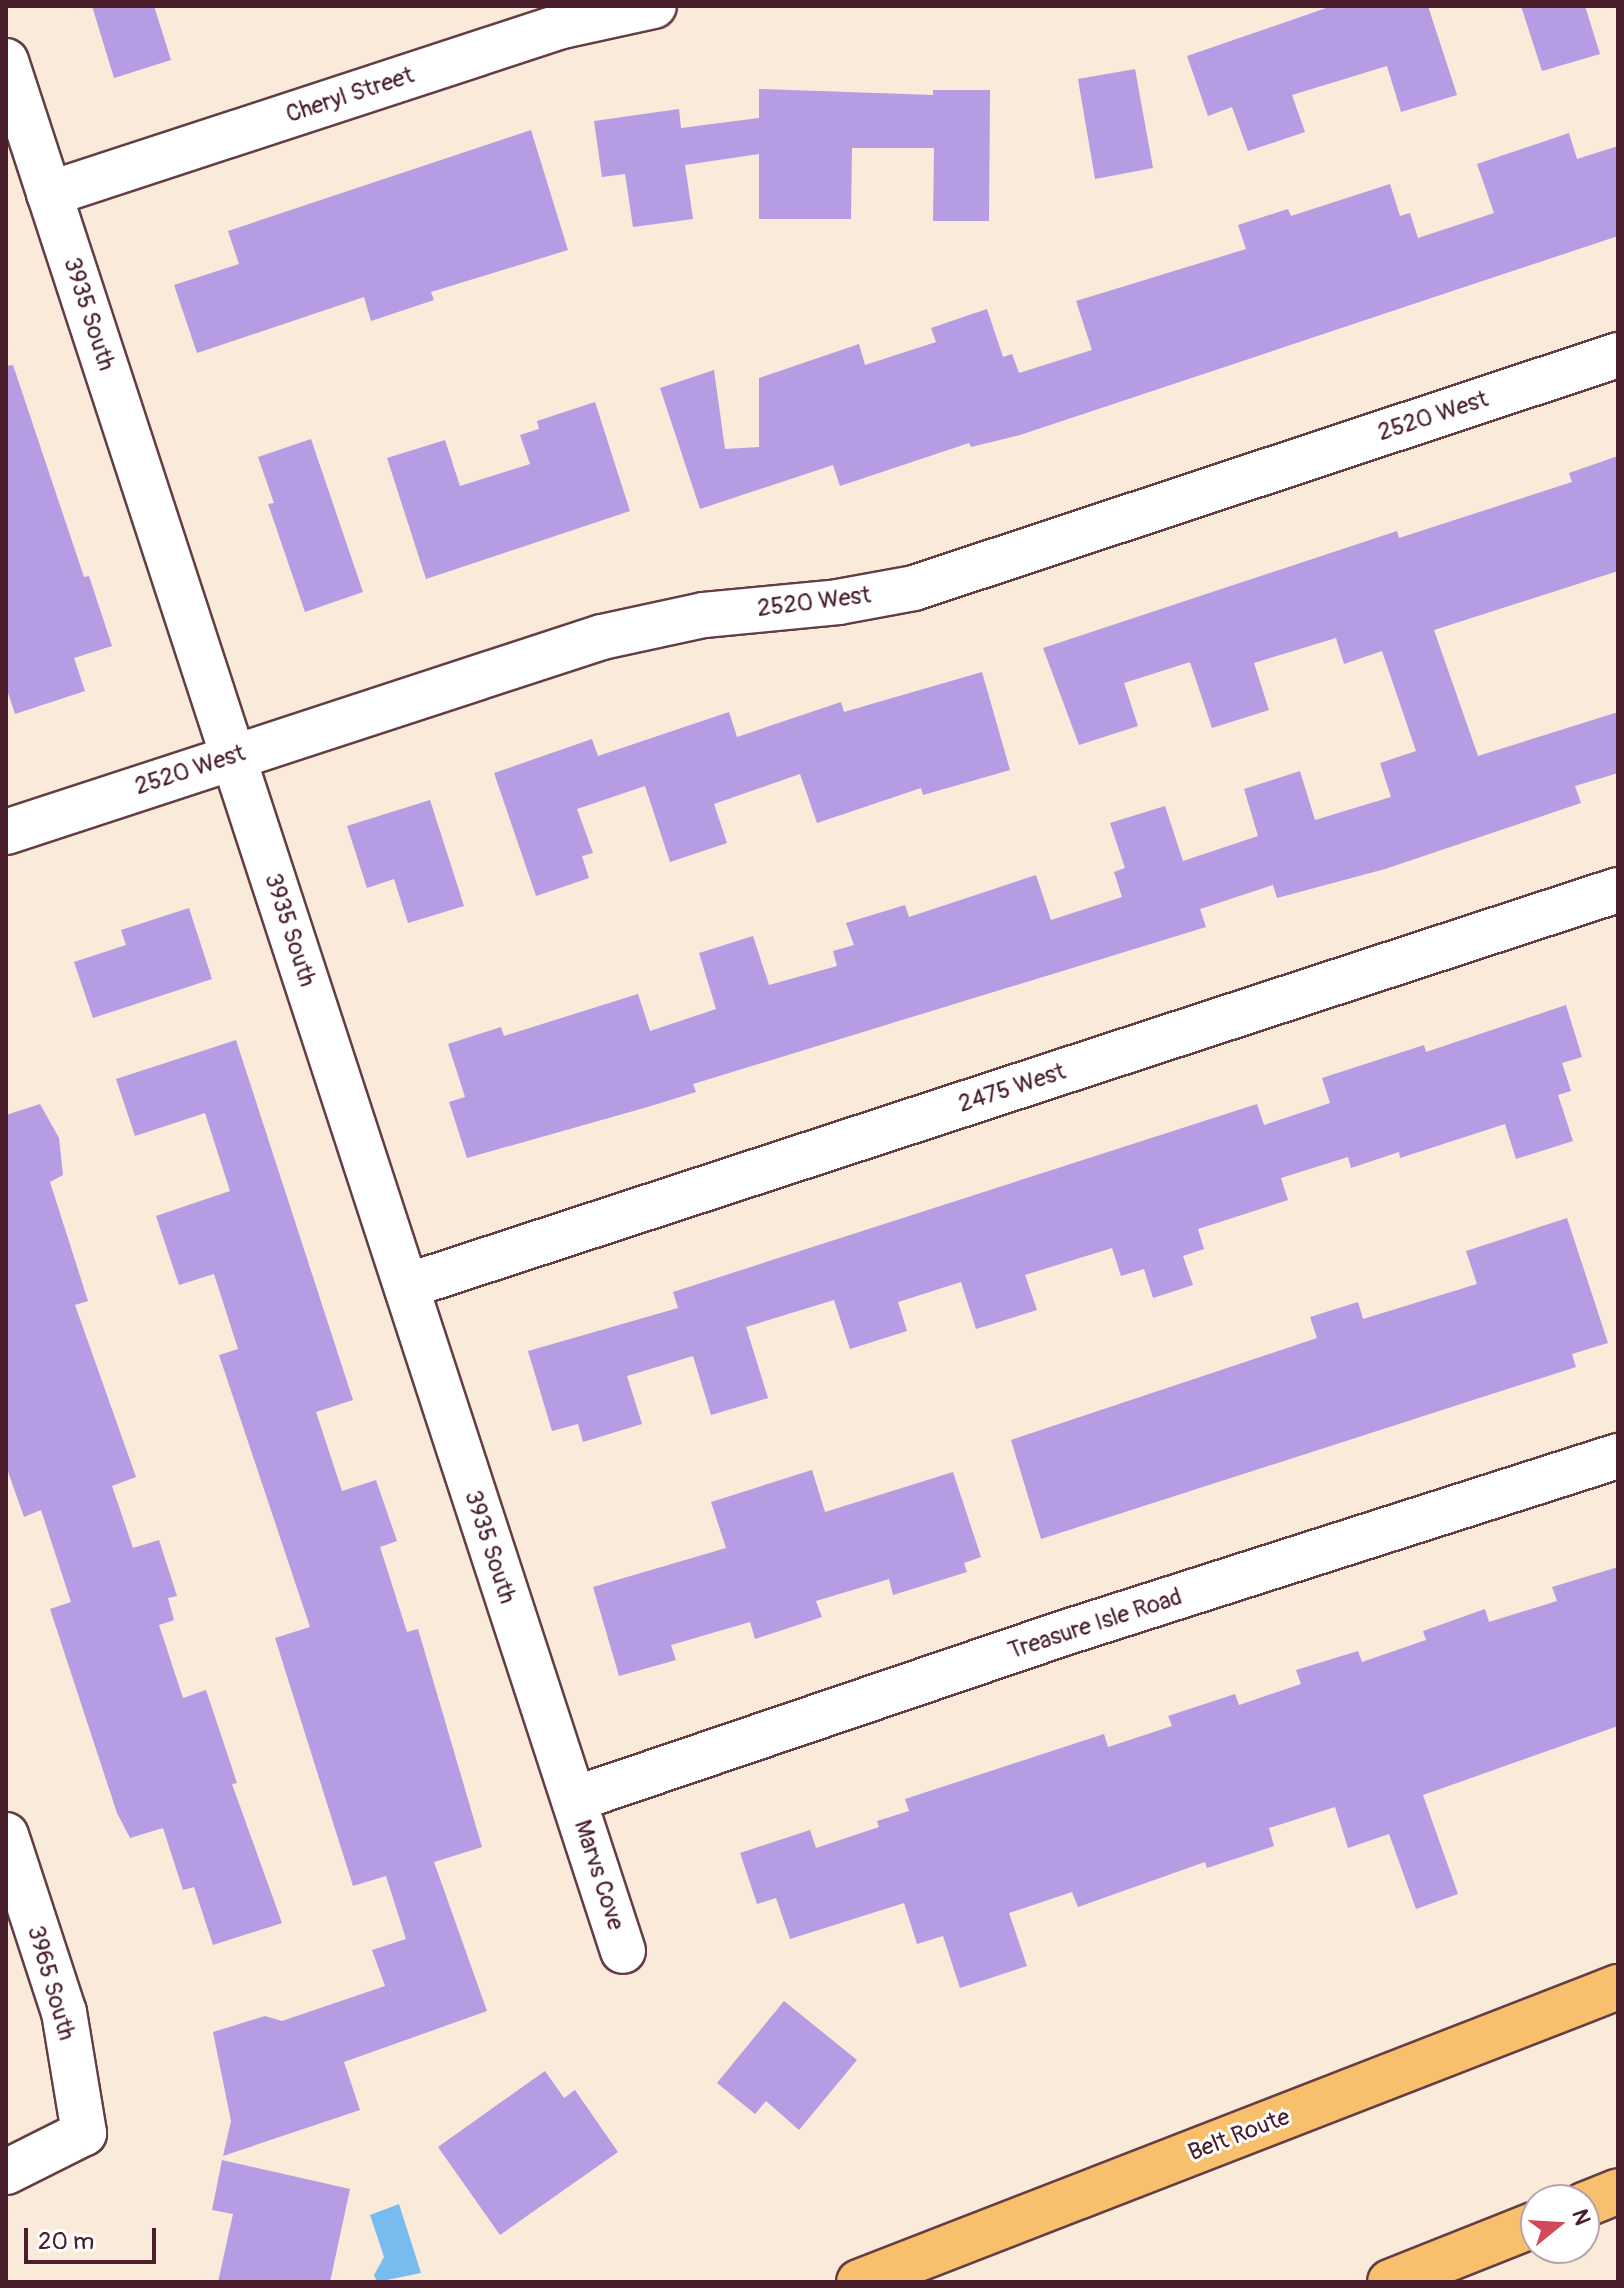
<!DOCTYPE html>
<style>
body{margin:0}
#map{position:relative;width:1624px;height:2288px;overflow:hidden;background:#f9eada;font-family:Pangolin,sans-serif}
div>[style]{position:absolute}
.water>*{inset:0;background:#78bbee}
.building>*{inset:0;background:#b59ce3}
.roads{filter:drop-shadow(2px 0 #643d45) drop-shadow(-2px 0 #643d45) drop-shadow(0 2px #643d45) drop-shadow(0 -2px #643d45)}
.minor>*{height:44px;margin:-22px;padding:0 22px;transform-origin:22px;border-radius:22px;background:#fff}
.motorway>*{height:44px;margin:-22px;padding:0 22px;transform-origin:22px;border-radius:22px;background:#f8bf6c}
span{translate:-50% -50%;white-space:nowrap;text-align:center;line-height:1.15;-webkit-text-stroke:6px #fff;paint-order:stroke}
.street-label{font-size:24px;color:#4a1f2b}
.frame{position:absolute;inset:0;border:8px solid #4a1f2b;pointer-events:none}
.north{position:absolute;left:1520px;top:2184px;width:80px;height:80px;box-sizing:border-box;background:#fff;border:2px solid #b7a5aa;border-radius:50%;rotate:72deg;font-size:22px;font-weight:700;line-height:32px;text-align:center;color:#4a1f2b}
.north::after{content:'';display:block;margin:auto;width:28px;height:36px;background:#d1495b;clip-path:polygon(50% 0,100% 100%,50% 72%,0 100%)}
.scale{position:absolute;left:24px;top:2228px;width:132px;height:36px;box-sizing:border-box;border:4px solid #4a1f2b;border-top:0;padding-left:10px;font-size:24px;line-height:28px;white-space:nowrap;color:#4a1f2b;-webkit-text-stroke:6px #fff;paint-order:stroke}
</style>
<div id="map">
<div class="water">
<i style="clip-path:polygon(399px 2204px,421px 2273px,377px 2282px,374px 2275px,384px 2257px,370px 2215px)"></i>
</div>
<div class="building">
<i style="clip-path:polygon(92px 6px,154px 6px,171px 60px,114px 78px)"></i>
<i style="clip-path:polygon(1332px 6px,1428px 6px,1457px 95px,1401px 112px,1387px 66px,1292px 95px,1305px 132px,1248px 151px,1232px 107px,1208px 116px,1187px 56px)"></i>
<i style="clip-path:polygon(1521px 6px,1585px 6px,1600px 54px,1542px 71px)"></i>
<i style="clip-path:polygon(1135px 69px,1153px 168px,1095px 179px,1078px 79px)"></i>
<i style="clip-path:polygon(759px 89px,933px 95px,933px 90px,990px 90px,989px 221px,933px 221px,934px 148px,852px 148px,851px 219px,759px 219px,759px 154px,685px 165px,693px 219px,633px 227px,625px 174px,602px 177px,594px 121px,679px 109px,681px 128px,759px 118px)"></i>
<i style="clip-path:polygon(531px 130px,568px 250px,431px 292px,434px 300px,371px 321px,364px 297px,197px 353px,174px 285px,239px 264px,228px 231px)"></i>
<i style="clip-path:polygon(1569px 133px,1577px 159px,1618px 146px,1618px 236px,1020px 435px,971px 447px,969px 443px,840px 486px,833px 465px,700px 509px,660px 388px,714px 370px,725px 449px,759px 447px,759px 378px,859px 344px,865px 365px,936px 342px,931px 328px,987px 309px,1003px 357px,1012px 354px,1019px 373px,1092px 350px,1076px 301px,1246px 249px,1238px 225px,1288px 209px,1291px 216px,1390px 184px,1400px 216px,1410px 213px,1418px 238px,1494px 213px,1477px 164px)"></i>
<i style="clip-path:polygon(13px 365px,84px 577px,89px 576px,112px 646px,74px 658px,85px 691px,15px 714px,6px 687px,6px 366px)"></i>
<i style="clip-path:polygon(595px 402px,630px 511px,426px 579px,387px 458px,445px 440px,460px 486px,530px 464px,520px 435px,539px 429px,537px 421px)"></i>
<i style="clip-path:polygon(311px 439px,363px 592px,305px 612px,268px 504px,274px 503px,258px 457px)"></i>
<i style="clip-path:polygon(1618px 456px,1618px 571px,1434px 630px,1478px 756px,1618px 712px,1618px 773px,1575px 786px,1581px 803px,1385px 869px,1277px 898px,1273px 885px,1200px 909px,1206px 927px,693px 1084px,696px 1092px,651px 1106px,467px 1158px,449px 1102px,465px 1097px,448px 1044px,501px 1027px,504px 1036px,638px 994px,650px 1031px,716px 1009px,699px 953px,753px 936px,769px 985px,837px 966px,833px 951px,854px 945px,846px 923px,905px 905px,909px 917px,1036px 875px,1051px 920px,1122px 897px,1114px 872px,1125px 868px,1110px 823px,1165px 806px,1183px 861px,1258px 836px,1244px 789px,1300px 771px,1315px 820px,1391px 797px,1380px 763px,1416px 751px,1382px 651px,1344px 664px,1336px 638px,1254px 663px,1269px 710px,1212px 728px,1190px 662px,1124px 683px,1138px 726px,1079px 745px,1043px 648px,1397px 531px,1399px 538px,1572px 482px,1569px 473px)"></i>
<i style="clip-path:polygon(982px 672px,1010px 770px,923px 795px,921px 788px,817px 823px,800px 774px,714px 804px,727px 843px,670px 862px,645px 786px,577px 809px,593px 853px,582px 856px,589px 878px,536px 896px,494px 773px,592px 739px,598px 756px,729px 712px,737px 737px,841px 702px,844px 712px)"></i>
<i style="clip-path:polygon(430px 800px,464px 906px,408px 923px,394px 879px,367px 888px,347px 826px)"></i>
<i style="clip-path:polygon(189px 908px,212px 979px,93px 1018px,74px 962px,126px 945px,121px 930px)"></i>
<i style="clip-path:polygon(1566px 1005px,1582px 1057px,1562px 1063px,1571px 1091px,1558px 1095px,1573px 1141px,1516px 1159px,1505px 1124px,1400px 1158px,1399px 1152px,1351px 1168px,1348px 1157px,1281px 1178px,1288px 1200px,1198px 1229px,1204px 1249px,1183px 1256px,1193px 1285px,1153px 1298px,1144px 1269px,1121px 1276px,1112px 1248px,1025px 1275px,1037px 1310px,976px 1329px,961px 1282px,898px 1302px,907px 1331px,850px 1349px,834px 1300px,746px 1327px,768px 1398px,711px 1415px,693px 1356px,627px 1376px,642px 1424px,583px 1442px,578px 1424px,552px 1431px,528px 1351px,678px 1308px,673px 1292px,1257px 1104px,1264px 1125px,1330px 1103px,1322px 1078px,1424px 1045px,1426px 1052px)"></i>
<i style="clip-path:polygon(236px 1040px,353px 1400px,316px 1412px,342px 1491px,376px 1480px,397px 1541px,380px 1547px,407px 1632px,418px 1629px,482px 1847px,434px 1862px,487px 2011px,344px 2062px,360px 2110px,223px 2156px,231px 2121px,213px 2032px,265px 2016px,282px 2021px,385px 1986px,372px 1950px,406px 1939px,386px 1876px,353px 1886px,275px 1638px,310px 1627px,219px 1355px,238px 1349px,214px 1274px,179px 1285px,156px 1216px,230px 1191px,205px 1113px,135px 1136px,116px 1079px)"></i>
<i style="clip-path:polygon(40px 1104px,59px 1138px,63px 1175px,50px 1182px,88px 1301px,75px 1305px,136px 1477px,112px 1486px,133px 1548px,159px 1540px,177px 1596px,168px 1598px,174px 1620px,159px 1625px,183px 1698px,206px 1690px,237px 1783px,232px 1784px,282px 1923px,213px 1945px,194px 1887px,183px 1890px,163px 1828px,130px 1838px,117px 1813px,50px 1609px,71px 1602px,41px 1510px,24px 1517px,6px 1466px,6px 1115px)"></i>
<i style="clip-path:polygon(1567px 1218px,1608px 1343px,1572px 1354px,1576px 1367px,1041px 1539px,1011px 1440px,1317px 1338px,1310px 1317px,1358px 1302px,1363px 1319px,1477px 1284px,1466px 1251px)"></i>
<i style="clip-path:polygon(812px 1470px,825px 1512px,953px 1472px,981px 1557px,964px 1563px,967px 1572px,893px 1595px,889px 1579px,816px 1601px,822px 1617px,755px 1639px,750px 1622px,671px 1645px,676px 1660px,619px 1676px,593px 1587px,726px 1548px,711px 1502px)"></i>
<i style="clip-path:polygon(1618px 1567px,1618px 1726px,1423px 1795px,1458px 1894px,1416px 1909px,1389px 1834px,1348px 1848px,1335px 1807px,1269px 1828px,1274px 1846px,1207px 1868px,1205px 1862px,1078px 1907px,1072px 1892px,1009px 1913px,1027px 1966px,960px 1988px,943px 1936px,917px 1944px,904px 1903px,790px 1939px,776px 1898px,757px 1904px,740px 1853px,810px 1830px,816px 1848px,879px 1827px,877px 1821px,909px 1811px,905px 1799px,1104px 1734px,1108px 1747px,1172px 1726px,1168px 1716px,1235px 1694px,1239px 1705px,1301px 1684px,1296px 1670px,1358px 1651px,1362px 1662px,1426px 1640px,1423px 1631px,1485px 1609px,1489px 1622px,1557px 1601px,1552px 1587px)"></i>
<i style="clip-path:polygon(784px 2001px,857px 2060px,799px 2130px,766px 2101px,755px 2114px,717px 2083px)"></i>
<i style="clip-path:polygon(545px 2071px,564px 2098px,575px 2090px,618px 2152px,500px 2235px,438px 2147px)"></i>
<i style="clip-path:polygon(222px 2160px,350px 2189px,330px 2282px,218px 2282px,233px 2214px,212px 2210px)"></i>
</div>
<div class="roads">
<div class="minor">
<i style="left:6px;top:61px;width:1988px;rotate:71.92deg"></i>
<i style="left:49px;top:194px;width:540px;rotate:-18.13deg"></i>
<i style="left:562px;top:26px;width:94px;rotate:-12.3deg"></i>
<i style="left:6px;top:832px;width:627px;rotate:-18.12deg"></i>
<i style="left:602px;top:637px;width:104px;rotate:-12.2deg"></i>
<i style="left:704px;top:615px;width:135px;rotate:-5.5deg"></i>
<i style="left:838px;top:602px;width:77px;rotate:-10.4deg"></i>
<i style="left:914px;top:588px;width:742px;rotate:-18.31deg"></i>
<i style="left:407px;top:1286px;width:1274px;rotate:-18.11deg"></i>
<i style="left:575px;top:1799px;width:516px;rotate:-18.75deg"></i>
<i style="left:1064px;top:1633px;width:582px;rotate:-17.72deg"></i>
<i style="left:6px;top:1835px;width:186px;rotate:71.9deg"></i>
<i style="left:64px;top:2012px;width:123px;rotate:80.6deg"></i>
<i style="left:84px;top:2133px;width:87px;rotate:153.4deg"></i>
</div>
<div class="motorway">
<i style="left:1584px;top:2205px;width:37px;rotate:-22deg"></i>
<i style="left:859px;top:2282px;width:814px;rotate:-21.24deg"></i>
<i style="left:1390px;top:2282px;width:157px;rotate:-21.7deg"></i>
</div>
</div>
<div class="street-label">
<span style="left:350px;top:95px;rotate:-18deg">Cheryl Street</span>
<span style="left:89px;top:314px;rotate:72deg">3935 South</span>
<span style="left:1433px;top:416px;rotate:-18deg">2520 West</span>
<span style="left:814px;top:602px;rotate:-7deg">2520 West</span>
<span style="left:190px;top:770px;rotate:-18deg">2520 West</span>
<span style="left:290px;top:930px;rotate:72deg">3935 South</span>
<span style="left:1012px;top:1088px;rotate:-18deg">2475 West</span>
<span style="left:490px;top:1547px;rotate:72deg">3935 South</span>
<span style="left:1095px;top:1624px;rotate:-18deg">Treasure Isle Road</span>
<span style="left:599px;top:1875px;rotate:72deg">Marvs Cove</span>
<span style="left:51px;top:1983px;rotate:74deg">3965 South</span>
<span style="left:1239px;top:2135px;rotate:-21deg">Belt Route</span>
</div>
<div class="frame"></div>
<div class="north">N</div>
<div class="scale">20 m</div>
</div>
